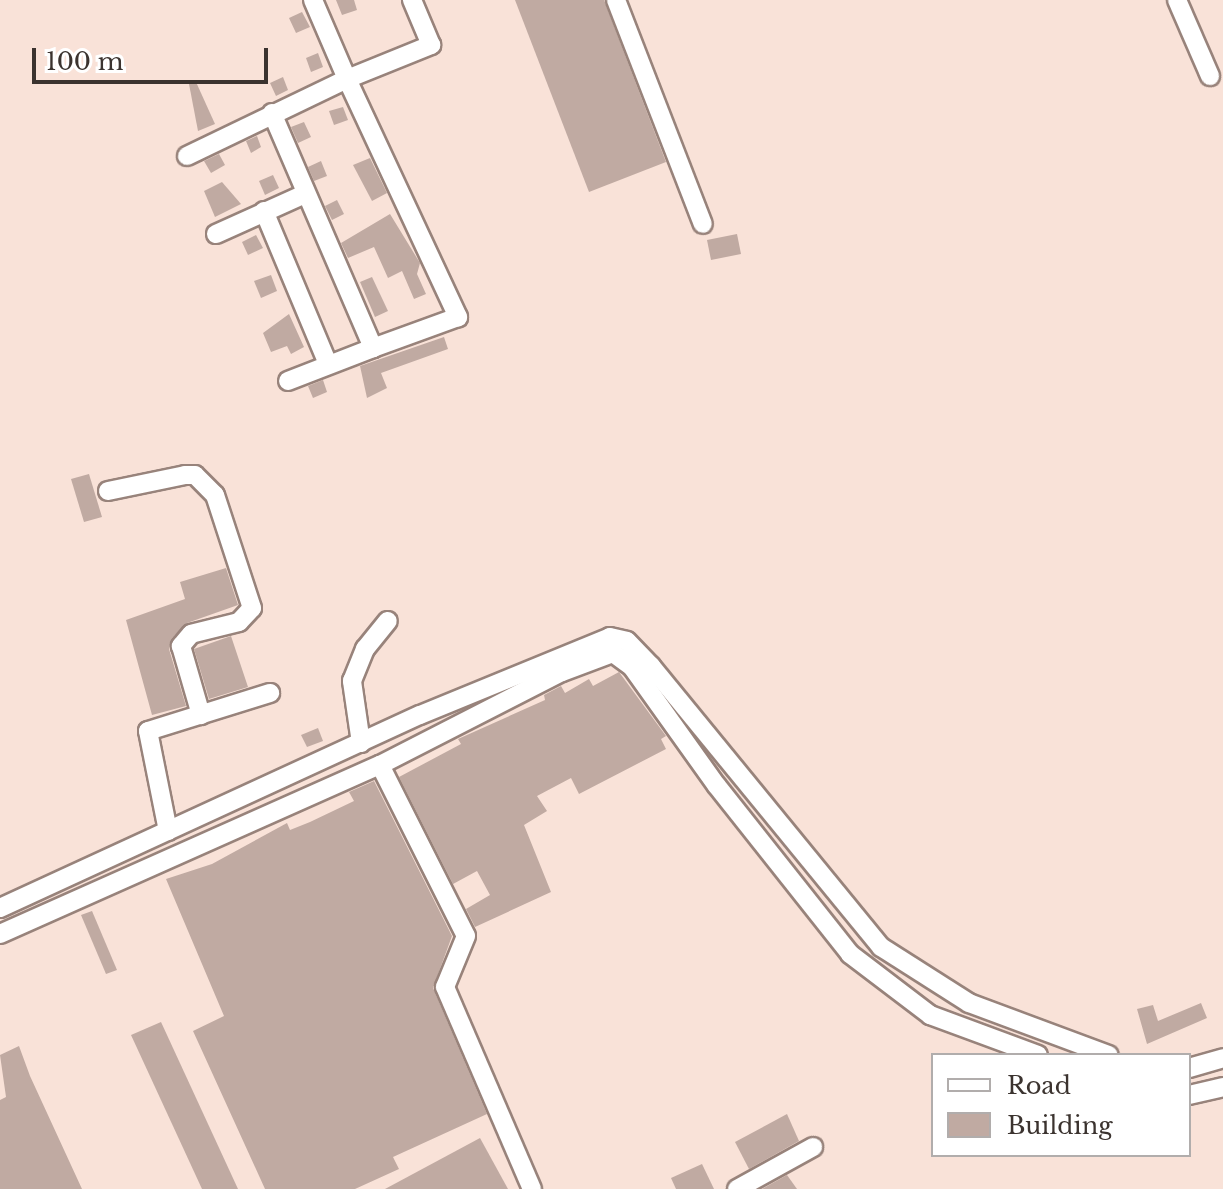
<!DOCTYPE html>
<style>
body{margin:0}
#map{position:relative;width:1223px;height:1189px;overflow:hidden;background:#f9e2d8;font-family:"Libre Baskerville",serif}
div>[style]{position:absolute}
.building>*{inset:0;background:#c0aaa2}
.roads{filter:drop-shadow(2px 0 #98837b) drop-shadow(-2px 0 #98837b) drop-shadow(0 2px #98837b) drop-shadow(0 -2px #98837b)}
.minor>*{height:18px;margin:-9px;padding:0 9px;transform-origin:9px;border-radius:9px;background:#fff}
span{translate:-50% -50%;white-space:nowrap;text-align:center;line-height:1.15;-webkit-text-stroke:6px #fff;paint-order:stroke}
.legend{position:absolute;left:931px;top:1053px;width:260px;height:104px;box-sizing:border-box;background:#fff;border:2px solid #b1adac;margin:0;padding:10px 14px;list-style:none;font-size:24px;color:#3b332f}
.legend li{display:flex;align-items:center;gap:16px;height:40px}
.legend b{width:40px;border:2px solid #b1adac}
.scale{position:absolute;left:32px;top:48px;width:236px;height:36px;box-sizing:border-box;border:4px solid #3b332f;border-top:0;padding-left:10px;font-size:24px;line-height:28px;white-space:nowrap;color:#3b332f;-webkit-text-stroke:6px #fff;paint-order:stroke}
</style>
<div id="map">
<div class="building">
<i style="clip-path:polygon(336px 0,354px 0,357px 10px,342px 15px)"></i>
<i style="clip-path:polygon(515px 0,604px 0,666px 162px,589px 192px)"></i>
<i style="clip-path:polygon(302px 12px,310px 27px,296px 33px,289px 18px)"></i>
<i style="clip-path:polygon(318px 53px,323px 67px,311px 72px,306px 58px)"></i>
<i style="clip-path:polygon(283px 77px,288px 90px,276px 96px,270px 83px)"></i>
<i style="clip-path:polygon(196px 82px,215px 124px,198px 131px,189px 84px)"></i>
<i style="clip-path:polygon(343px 107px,348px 120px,334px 125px,329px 111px)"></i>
<i style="clip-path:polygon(304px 122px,311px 137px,298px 143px,291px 127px)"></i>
<i style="clip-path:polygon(257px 136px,261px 147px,251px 153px,246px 141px)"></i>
<i style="clip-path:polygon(219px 154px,225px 165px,211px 173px,204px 161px)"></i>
<i style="clip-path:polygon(370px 158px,387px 193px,372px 201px,353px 165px)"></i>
<i style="clip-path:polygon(321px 161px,327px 176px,314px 181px,308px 167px)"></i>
<i style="clip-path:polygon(273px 175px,279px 188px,265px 195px,259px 181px)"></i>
<i style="clip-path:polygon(222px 182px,241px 204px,215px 217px,204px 191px)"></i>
<i style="clip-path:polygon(337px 200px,344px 214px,332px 220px,325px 206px)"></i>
<i style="clip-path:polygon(390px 214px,420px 263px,417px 274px,426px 294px,414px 299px,402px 271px,388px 278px,374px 247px,348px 258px,341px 243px)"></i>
<i style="clip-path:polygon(737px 234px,741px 254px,711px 260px,707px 240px)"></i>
<i style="clip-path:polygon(256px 235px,263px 248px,248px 255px,242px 242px)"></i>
<i style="clip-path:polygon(271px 275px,277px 291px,261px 298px,254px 281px)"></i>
<i style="clip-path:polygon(372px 277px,388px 311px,375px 317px,360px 282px)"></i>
<i style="clip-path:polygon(289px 314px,304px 347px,291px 354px,287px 346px,271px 352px,263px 333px)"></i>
<i style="clip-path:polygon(444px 337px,448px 349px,381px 373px,387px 388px,367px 398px,360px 366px)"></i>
<i style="clip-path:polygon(323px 380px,327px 392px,313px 398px,308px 386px)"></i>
<i style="clip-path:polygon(89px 474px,102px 517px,84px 522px,71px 479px)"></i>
<i style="clip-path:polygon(226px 568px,238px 605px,187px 623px,172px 638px,169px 649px,186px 706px,152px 715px,126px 620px,185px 599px,180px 582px)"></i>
<i style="clip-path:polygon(231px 636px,248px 687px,209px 699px,194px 649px)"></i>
<i style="clip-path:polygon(619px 672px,666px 736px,661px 739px,666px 749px,579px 794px,571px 778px,537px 796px,547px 811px,524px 825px,551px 892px,475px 927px,466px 909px,490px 895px,477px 871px,453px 884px,399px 777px,461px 744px,458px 739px,545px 700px,544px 695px,561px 686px,565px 693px,589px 679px,593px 686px)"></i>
<i style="clip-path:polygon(318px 728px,323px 741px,307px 747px,301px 735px)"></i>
<i style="clip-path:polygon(374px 781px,452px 936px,433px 988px,487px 1114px,393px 1157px,399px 1169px,355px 1189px,265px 1189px,193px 1031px,224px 1016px,166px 879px,212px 864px,287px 823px,290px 830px,310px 822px,354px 801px,349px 792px)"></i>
<i style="clip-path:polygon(92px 911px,117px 970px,106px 974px,81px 915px)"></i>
<i style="clip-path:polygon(1201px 1003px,1207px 1018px,1147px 1044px,1137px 1009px,1153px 1005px,1158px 1021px)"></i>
<i style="clip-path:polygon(161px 1022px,238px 1189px,202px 1189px,131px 1035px)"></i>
<i style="clip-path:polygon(19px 1046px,30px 1076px,82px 1189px,0 1189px,0 1100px,6px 1097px,0 1055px)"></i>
<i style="clip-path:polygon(787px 1114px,799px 1141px,749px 1169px,735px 1142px)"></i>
<i style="clip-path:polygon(480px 1138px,508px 1189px,385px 1189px)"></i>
<i style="clip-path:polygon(702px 1164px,714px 1189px,676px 1189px,671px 1178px)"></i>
<i style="clip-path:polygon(787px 1175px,797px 1189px,762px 1189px)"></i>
</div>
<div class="roads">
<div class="minor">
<i style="left:313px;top:0;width:86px;rotate:66.7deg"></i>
<i style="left:347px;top:79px;width:91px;rotate:-22deg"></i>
<i style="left:431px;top:45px;width:49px;rotate:-112.9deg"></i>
<i style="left:616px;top:0;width:240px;rotate:68.8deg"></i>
<i style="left:1177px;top:0;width:83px;rotate:66.5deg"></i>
<i style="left:272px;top:113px;width:256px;rotate:66.7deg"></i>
<i style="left:373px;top:348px;width:91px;rotate:158.8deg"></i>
<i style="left:187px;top:156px;width:178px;rotate:-25.7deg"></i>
<i style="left:347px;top:79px;width:263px;rotate:65deg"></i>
<i style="left:458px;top:317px;width:90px;rotate:160deg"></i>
<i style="left:264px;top:211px;width:166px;rotate:67.3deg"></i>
<i style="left:216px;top:234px;width:98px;rotate:-24.2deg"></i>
<i style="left:108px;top:491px;width:79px;rotate:-11.7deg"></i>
<i style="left:185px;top:475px;width:10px"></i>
<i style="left:195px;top:475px;width:28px;rotate:45deg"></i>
<i style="left:215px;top:495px;width:119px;rotate:71.9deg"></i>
<i style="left:252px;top:608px;width:19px;rotate:133deg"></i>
<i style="left:239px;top:622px;width:49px;rotate:166deg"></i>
<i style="left:191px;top:634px;width:16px;rotate:130deg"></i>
<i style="left:181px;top:646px;width:72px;rotate:73.8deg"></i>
<i style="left:361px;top:743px;width:63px;rotate:-98.3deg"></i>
<i style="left:352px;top:681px;width:35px;rotate:-68deg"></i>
<i style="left:365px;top:649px;width:36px;rotate:-51deg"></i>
<i style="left:380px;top:765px;width:191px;rotate:63.3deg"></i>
<i style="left:466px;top:936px;width:55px;rotate:112.4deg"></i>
<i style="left:445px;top:987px;width:220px;rotate:66.7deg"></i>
<i style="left:168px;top:831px;width:102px;rotate:-101.3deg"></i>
<i style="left:148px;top:731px;width:128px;rotate:-17.3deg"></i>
<i style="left:0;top:908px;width:462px;rotate:-24.7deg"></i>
<i style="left:420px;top:715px;width:205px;rotate:-22.3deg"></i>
<i style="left:610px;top:637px;width:17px;rotate:13deg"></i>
<i style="left:627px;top:641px;width:35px;rotate:46deg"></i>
<i style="left:651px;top:666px;width:363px;rotate:50.7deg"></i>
<i style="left:881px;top:947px;width:104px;rotate:32.5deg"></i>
<i style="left:969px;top:1003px;width:149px;rotate:20.4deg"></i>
<i style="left:0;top:934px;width:416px;rotate:-24deg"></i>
<i style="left:380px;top:765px;width:204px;rotate:-27.1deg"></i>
<i style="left:562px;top:672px;width:54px;rotate:-20.4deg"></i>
<i style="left:613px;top:653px;width:24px;rotate:36deg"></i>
<i style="left:632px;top:667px;width:146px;rotate:54.5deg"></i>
<i style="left:717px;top:786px;width:214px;rotate:51.6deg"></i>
<i style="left:850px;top:954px;width:101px;rotate:37.3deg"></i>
<i style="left:930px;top:1015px;width:115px;rotate:20.3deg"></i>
<i style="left:1189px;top:1068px;width:35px;rotate:-16deg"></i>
<i style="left:1189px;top:1095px;width:35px;rotate:-13deg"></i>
<i style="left:737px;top:1189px;width:87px;rotate:-28.9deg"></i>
</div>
</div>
<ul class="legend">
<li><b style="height:10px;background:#fff"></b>Road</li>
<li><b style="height:22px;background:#c0aaa2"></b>Building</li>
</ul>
<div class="scale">100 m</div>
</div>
